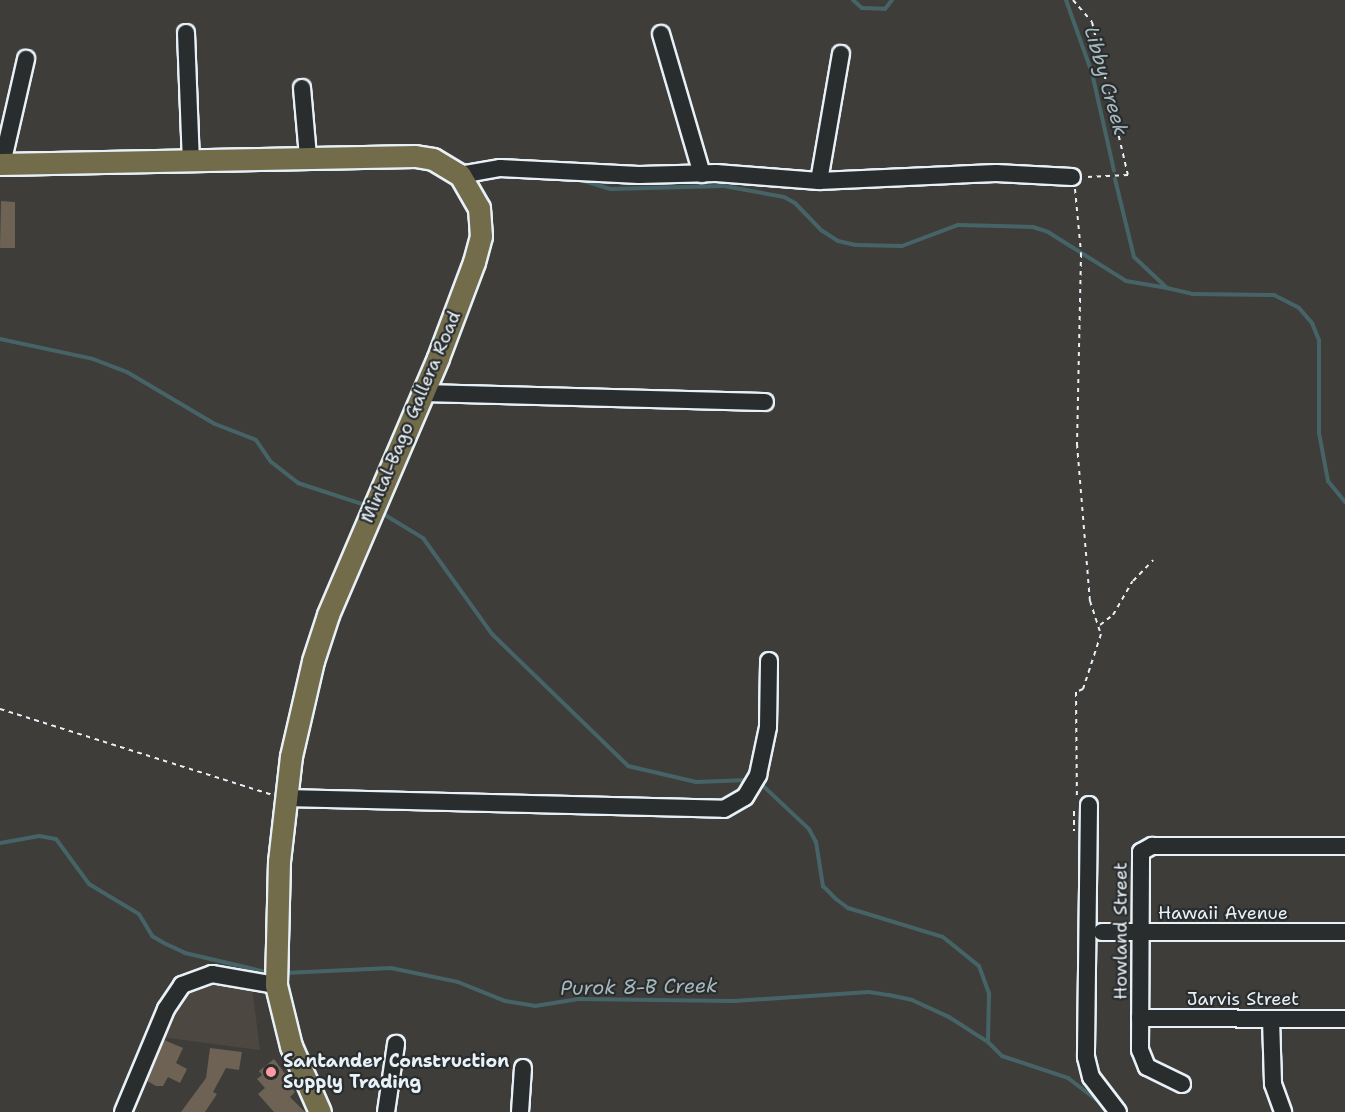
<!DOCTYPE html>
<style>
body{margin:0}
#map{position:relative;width:1345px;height:1112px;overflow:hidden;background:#3e3d39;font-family:"Shantell Sans",sans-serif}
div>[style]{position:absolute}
.built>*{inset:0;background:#4c4841}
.stream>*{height:4px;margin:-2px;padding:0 2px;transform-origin:2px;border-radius:2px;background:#466467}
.building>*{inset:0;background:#6e6254}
.path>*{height:2px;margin-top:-1px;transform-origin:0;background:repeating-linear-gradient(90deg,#e8f1f8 0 4.5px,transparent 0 9px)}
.roads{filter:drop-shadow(2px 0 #e8f1f8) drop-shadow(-2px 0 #e8f1f8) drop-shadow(0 2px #e8f1f8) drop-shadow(0 -2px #e8f1f8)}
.minor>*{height:16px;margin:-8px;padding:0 8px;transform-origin:8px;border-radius:8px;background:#2a2d2e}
.major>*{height:21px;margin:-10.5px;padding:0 10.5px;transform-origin:10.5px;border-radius:10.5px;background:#726c4b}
.dots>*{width:16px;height:16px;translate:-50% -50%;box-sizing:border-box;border:3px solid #2a2d2e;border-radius:50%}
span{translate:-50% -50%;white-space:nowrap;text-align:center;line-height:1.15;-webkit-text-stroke:4.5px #2a2d2e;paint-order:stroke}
.street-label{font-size:18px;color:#e8f1f8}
.poi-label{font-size:18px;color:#e8f1f8;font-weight:700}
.left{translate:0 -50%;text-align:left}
.water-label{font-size:20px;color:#a7b9be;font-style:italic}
</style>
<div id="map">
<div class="built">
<i style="clip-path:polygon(213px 981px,252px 987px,260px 1050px,161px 1037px,172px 1010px,189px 988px)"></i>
</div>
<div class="stream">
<i style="left:853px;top:0;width:12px;rotate:42deg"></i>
<i style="left:862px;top:8px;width:23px;rotate:2deg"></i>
<i style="left:885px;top:9px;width:11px;rotate:-52deg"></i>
<i style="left:1066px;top:0;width:77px;rotate:70.4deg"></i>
<i style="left:1092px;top:73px;width:100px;rotate:77.3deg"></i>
<i style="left:1115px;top:179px;width:80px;rotate:76.3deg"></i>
<i style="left:1134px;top:257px;width:45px;rotate:43.2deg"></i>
<i style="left:1167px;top:288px;width:26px;rotate:13deg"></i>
<i style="left:1192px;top:294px;width:82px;rotate:0.7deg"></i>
<i style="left:1274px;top:295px;width:28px;rotate:27deg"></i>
<i style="left:1299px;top:308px;width:20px;rotate:49deg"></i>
<i style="left:1312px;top:323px;width:18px;rotate:68deg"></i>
<i style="left:1319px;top:340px;width:93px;rotate:90deg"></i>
<i style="left:1319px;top:433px;width:49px;rotate:79.4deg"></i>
<i style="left:1328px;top:481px;width:27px;rotate:51deg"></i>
<i style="left:581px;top:180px;width:31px;rotate:17deg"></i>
<i style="left:611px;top:189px;width:113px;rotate:-1.5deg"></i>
<i style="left:724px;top:186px;width:61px;rotate:10.4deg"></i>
<i style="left:784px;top:197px;width:13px;rotate:29deg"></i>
<i style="left:795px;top:203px;width:37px;rotate:46deg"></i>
<i style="left:821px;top:230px;width:20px;rotate:33deg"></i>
<i style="left:838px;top:241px;width:18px;rotate:13deg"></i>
<i style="left:856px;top:245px;width:46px;rotate:1.2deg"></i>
<i style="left:902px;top:246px;width:60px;rotate:-20.6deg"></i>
<i style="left:958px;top:225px;width:75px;rotate:1.5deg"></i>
<i style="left:1033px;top:227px;width:16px;rotate:18deg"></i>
<i style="left:1048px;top:232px;width:92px;rotate:32.1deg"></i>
<i style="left:1126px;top:281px;width:42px;rotate:9.7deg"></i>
<i style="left:0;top:339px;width:95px;rotate:12.1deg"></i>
<i style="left:93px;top:359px;width:36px;rotate:21deg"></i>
<i style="left:127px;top:372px;width:102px;rotate:30.6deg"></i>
<i style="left:215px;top:424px;width:44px;rotate:21.3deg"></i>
<i style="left:256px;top:440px;width:25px;rotate:56deg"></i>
<i style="left:270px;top:461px;width:36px;rotate:38deg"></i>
<i style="left:298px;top:483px;width:67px;rotate:18.2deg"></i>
<i style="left:380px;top:512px;width:50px;rotate:31.2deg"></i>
<i style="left:423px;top:538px;width:118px;rotate:54.3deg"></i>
<i style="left:492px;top:634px;width:190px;rotate:44.1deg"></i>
<i style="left:628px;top:766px;width:70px;rotate:13.2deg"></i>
<i style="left:696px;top:782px;width:53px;rotate:-2.2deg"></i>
<i style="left:760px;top:783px;width:67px;rotate:43.2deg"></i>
<i style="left:809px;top:829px;width:15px;rotate:62deg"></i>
<i style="left:816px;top:842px;width:45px;rotate:81deg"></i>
<i style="left:823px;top:886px;width:18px;rotate:45deg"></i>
<i style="left:836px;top:899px;width:15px;rotate:37deg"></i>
<i style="left:848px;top:908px;width:99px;rotate:17deg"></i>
<i style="left:943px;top:937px;width:46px;rotate:38.9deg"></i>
<i style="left:979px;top:966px;width:29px;rotate:70deg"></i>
<i style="left:989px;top:993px;width:49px;rotate:91.2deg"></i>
<i style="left:0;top:843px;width:40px;rotate:-10deg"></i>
<i style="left:39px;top:836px;width:17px;rotate:10deg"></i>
<i style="left:56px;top:839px;width:56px;rotate:53.7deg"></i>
<i style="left:89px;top:884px;width:58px;rotate:31deg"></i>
<i style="left:139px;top:914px;width:26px;rotate:59deg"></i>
<i style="left:152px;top:936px;width:16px;rotate:30deg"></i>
<i style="left:166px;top:944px;width:21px;rotate:25deg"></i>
<i style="left:185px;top:953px;width:83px;rotate:13.2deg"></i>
<i style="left:285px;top:973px;width:106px;rotate:-2.7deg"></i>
<i style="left:391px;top:968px;width:68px;rotate:11.8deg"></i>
<i style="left:458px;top:982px;width:51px;rotate:22deg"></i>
<i style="left:505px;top:1001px;width:30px;rotate:9deg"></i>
<i style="left:535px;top:1006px;width:44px;rotate:-9.2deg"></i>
<i style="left:578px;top:999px;width:156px;rotate:0.7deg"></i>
<i style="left:734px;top:1001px;width:135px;rotate:-3.8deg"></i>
<i style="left:869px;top:992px;width:20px;rotate:9deg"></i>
<i style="left:889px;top:995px;width:24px;rotate:12deg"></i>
<i style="left:912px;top:1000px;width:41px;rotate:24.7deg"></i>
<i style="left:949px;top:1017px;width:46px;rotate:32.7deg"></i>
<i style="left:988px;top:1042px;width:20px;rotate:45deg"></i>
<i style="left:1002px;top:1056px;width:70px;rotate:18.4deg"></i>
<i style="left:1068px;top:1078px;width:48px;rotate:37.3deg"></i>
</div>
<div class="building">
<i style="clip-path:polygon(1px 201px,15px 202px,15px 248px,0 248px)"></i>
<i style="clip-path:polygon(164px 1040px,183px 1048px,176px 1063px,187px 1069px,180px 1083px,168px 1077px,163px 1086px,156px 1086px,147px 1081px)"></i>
<i style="clip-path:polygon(210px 1048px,242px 1052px,239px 1070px,226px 1068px,213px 1092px,217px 1094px,205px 1112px,181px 1112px,206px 1078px)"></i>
<i style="clip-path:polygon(274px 1059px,291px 1082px,288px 1084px,295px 1092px,290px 1097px,305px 1112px,274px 1112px,258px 1094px,265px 1088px,257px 1079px,262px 1075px,259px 1071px)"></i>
</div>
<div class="path">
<i style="left:1073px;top:0;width:29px;rotate:49deg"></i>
<i style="left:1092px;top:22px;width:157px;rotate:76.8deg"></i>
<i style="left:1128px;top:175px;width:41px;rotate:177.2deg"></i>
<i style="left:1075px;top:189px;width:64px;rotate:84.6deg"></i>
<i style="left:1081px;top:253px;width:191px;rotate:91.2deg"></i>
<i style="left:1077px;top:444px;width:158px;rotate:85.3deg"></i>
<i style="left:1090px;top:601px;width:35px;rotate:72deg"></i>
<i style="left:1101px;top:634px;width:58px;rotate:108.1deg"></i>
<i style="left:1083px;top:689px;width:8px;rotate:157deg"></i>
<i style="left:1076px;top:692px;width:105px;rotate:89.5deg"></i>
<i style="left:1100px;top:625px;width:16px;rotate:-38deg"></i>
<i style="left:1113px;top:615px;width:39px;rotate:-60deg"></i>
<i style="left:1133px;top:581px;width:29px;rotate:-46deg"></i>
<i style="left:0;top:709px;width:285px;rotate:17.5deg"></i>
<i style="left:1074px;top:811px;width:20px;rotate:90deg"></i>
</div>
<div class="roads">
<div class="minor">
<i style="left:186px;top:33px;width:128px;rotate:87.8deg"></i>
<i style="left:661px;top:34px;width:146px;rotate:73.7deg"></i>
<i style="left:302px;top:88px;width:69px;rotate:85deg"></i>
<i style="left:2px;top:164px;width:108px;rotate:-77.1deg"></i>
<i style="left:460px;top:175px;width:41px;rotate:-9.9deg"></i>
<i style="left:500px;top:168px;width:139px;rotate:2.9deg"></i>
<i style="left:639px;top:175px;width:77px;rotate:-1.5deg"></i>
<i style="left:716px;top:173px;width:103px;rotate:4.4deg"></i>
<i style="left:819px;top:181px;width:177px;rotate:-2.6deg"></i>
<i style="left:996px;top:173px;width:76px;rotate:3deg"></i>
<i style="left:819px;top:181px;width:129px;rotate:-80.2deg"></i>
<i style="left:422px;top:393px;width:343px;rotate:1.5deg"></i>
<i style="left:286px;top:798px;width:438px;rotate:1.4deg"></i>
<i style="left:724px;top:809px;width:24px;rotate:-30deg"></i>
<i style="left:745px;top:797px;width:26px;rotate:-59deg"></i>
<i style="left:758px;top:775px;width:49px;rotate:-78.2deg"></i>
<i style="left:768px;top:727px;width:66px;rotate:-89.1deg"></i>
<i style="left:1089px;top:805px;width:252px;rotate:90.7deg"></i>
<i style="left:1086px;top:1057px;width:21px;rotate:76deg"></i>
<i style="left:1091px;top:1077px;width:44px;rotate:52.4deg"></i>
<i style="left:1102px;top:932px;width:243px"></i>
<i style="left:1140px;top:1018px;width:205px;rotate:0.3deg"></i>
<i style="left:1271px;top:1019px;width:65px;rotate:88.2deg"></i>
<i style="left:1273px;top:1084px;width:30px;rotate:70deg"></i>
<i style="left:1182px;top:1084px;width:39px;rotate:-154deg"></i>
<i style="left:1147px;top:1067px;width:18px;rotate:-112deg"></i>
<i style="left:1140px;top:1050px;width:198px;rotate:-89.7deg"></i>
<i style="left:1141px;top:852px;width:13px;rotate:-29deg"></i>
<i style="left:1152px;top:846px;width:193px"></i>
<i style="left:123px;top:1112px;width:112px;rotate:-67.3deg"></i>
<i style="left:166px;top:1009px;width:29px;rotate:-56deg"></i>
<i style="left:182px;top:985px;width:32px;rotate:-20deg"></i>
<i style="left:212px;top:974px;width:65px;rotate:9.8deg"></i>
<i style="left:386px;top:1112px;width:69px;rotate:-81.6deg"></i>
<i style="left:520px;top:1112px;width:44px;rotate:-86.1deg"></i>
</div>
<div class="major">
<i style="left:0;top:164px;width:415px;rotate:-1.1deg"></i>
<i style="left:415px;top:156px;width:18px;rotate:9deg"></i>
<i style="left:433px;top:159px;width:31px;rotate:31deg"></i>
<i style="left:460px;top:175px;width:38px;rotate:60deg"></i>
<i style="left:479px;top:208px;width:28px;rotate:86deg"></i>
<i style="left:481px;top:236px;width:27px;rotate:105deg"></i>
<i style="left:474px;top:262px;width:103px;rotate:110.6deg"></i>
<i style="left:438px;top:358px;width:280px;rotate:113.2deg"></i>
<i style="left:328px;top:615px;width:48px;rotate:108.1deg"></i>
<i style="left:313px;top:661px;width:98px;rotate:103deg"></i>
<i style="left:291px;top:756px;width:106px;rotate:96.5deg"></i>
<i style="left:279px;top:861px;width:124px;rotate:91.4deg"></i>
<i style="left:276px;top:985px;width:63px;rotate:76.2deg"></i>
<i style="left:291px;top:1046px;width:72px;rotate:66.3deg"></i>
</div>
</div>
<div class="dots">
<i style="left:271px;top:1072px;background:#ff9aa2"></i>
</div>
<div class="street-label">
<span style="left:411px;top:417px;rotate:-67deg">Mintal-Bago Gallera Road</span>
<span style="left:1223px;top:913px">Hawaii Avenue</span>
<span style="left:1121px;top:931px;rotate:-90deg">Howland Street</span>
<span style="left:1243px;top:999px">Jarvis Street</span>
</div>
<div class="poi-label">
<span class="left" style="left:283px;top:1072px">Santander Construction<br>Supply Trading</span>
</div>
<div class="water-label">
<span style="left:1106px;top:81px;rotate:74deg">Libby Creek</span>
<span style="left:639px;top:987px;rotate:-1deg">Purok 8-B Creek</span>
</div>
</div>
